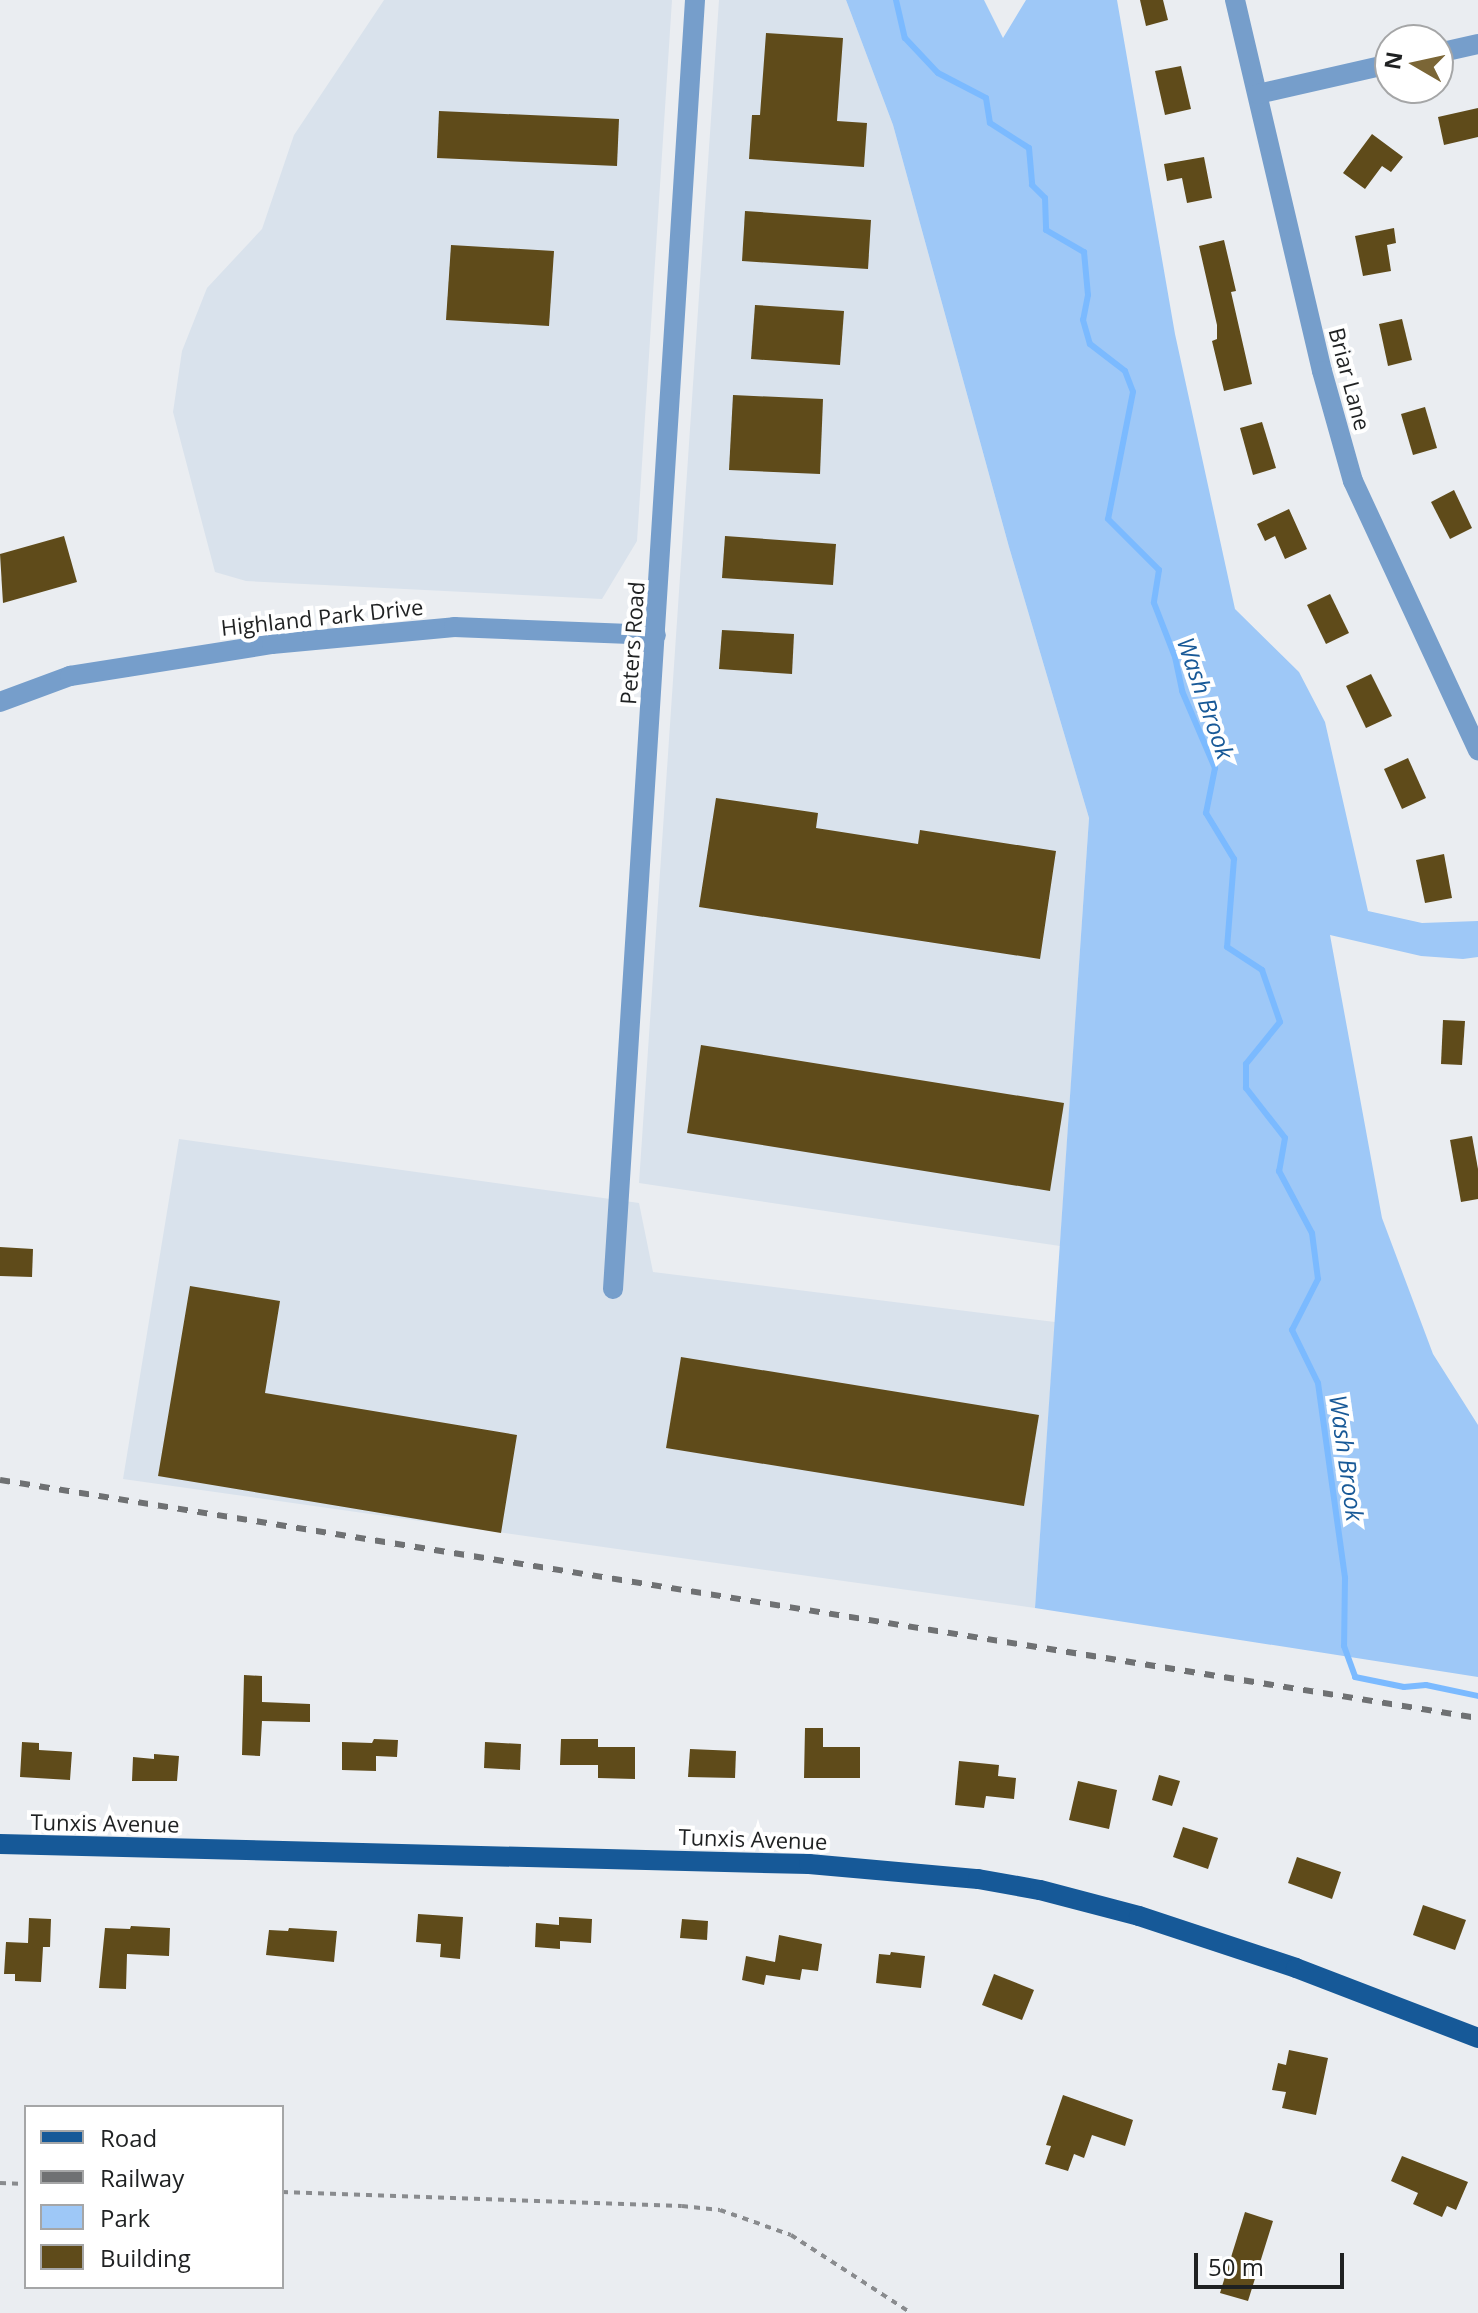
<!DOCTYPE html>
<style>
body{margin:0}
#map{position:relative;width:1478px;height:2313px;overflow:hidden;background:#eaedf1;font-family:"Open Sans",sans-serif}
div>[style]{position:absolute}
.built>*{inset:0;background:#d9e2ec}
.green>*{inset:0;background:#9ec8f7}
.stream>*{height:6px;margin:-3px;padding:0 3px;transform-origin:3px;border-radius:3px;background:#7bbaff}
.building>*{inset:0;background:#5f4b1a}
.path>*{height:4px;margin-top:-2px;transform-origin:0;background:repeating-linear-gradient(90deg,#898b8e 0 6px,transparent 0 12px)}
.minor>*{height:20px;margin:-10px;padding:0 10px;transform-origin:10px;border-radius:10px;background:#769ecb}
.major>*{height:20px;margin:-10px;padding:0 10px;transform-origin:10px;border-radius:10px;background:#165998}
.rail>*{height:6px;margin-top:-3px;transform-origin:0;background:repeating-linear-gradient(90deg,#6f7173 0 10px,transparent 0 20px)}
span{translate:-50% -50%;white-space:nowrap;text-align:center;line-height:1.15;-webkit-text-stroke:8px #fff;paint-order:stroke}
.street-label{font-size:22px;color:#1f2122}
.water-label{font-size:24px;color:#185997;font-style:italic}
.legend{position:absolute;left:24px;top:2105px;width:260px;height:184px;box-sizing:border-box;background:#fff;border:2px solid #a5a6a7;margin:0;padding:10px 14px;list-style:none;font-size:24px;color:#1f2122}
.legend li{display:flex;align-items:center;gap:16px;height:40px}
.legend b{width:40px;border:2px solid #a5a6a7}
.north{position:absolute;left:1374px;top:24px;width:80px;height:80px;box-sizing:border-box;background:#fff;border:2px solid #a5a6a7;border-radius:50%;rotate:279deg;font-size:22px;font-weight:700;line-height:32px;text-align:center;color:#1f2122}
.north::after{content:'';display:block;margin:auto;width:28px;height:36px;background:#7b6636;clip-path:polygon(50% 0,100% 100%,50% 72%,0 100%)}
.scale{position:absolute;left:1194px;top:2253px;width:150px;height:36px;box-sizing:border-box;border:4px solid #1f2122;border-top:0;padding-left:10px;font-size:24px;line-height:28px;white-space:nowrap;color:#1f2122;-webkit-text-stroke:6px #fff;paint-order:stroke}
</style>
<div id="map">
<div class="built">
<i style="clip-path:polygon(384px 0,672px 0,637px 541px,602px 599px,246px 581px,215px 572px,173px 412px,182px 351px,207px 288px,262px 229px,294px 135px)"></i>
<i style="clip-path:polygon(719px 0,846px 0,893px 125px,1009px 547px,1089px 818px,1060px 1246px,639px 1183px)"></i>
<i style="clip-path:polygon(179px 1139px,639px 1203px,653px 1272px,1055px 1322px,1035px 1608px,123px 1479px)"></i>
</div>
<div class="green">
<i style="clip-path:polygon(846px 0,984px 0,1003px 38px,1026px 0,1117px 0,1175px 334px,1235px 609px,1299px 672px,1325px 722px,1368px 911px,1422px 923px,1478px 921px,1478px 957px,1463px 959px,1421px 956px,1330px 935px,1382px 1218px,1433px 1354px,1478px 1425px,1478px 1677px,1035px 1608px,1089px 818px,1009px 547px,893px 125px)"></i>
</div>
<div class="stream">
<i style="left:896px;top:0;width:39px;rotate:77deg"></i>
<i style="left:905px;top:38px;width:48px;rotate:46.7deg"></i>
<i style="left:938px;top:73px;width:54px;rotate:27.5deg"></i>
<i style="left:986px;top:98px;width:25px;rotate:81deg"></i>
<i style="left:990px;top:123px;width:46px;rotate:32.7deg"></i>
<i style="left:1029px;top:148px;width:37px;rotate:85deg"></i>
<i style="left:1032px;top:185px;width:18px;rotate:45deg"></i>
<i style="left:1045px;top:198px;width:32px;rotate:88deg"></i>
<i style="left:1046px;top:230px;width:44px;rotate:30.1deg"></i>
<i style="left:1084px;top:252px;width:43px;rotate:84.7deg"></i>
<i style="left:1088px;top:295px;width:25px;rotate:101deg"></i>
<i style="left:1083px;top:320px;width:25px;rotate:74deg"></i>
<i style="left:1090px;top:344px;width:44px;rotate:37.6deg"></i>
<i style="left:1125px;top:371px;width:22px;rotate:69deg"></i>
<i style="left:1133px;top:392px;width:129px;rotate:101.1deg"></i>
<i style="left:1108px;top:519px;width:72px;rotate:45deg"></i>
<i style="left:1159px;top:570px;width:33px;rotate:99deg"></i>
<i style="left:1154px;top:603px;width:58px;rotate:68.7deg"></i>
<i style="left:1175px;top:657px;width:35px;rotate:78deg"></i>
<i style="left:1182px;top:691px;width:84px;rotate:66.8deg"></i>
<i style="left:1215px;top:768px;width:46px;rotate:101.3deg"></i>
<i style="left:1206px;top:813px;width:54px;rotate:58.7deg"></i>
<i style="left:1234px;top:859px;width:88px;rotate:94.5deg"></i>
<i style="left:1227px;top:947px;width:42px;rotate:33.3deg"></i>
<i style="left:1262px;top:970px;width:55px;rotate:70.9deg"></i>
<i style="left:1280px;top:1022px;width:54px;rotate:129deg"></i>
<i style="left:1246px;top:1064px;width:24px;rotate:90deg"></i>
<i style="left:1246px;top:1088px;width:63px;rotate:52deg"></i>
<i style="left:1285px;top:1138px;width:34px;rotate:100deg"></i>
<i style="left:1279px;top:1171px;width:70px;rotate:62deg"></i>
<i style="left:1312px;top:1233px;width:46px;rotate:82.6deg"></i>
<i style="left:1318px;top:1279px;width:57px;rotate:117deg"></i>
<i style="left:1292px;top:1330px;width:59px;rotate:63.9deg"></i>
<i style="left:1318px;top:1383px;width:197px;rotate:82.1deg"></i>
<i style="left:1345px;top:1578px;width:68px;rotate:90.8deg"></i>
<i style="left:1344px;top:1646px;width:33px;rotate:70deg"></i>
<i style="left:1355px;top:1677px;width:50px;rotate:11.5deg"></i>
<i style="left:1404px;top:1687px;width:22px;rotate:-5deg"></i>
<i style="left:1426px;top:1685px;width:53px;rotate:11.9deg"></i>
</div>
<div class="building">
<i style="clip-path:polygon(1140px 0,1163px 0,1168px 20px,1146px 26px)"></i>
<i style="clip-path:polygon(766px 33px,843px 38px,837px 121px,867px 123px,864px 167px,749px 159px,752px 115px,760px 115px)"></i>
<i style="clip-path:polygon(1181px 66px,1191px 109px,1165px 115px,1155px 71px)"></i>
<i style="clip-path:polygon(1478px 108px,1478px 137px,1444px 145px,1438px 117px)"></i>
<i style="clip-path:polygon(439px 111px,619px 119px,617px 166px,437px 158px)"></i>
<i style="clip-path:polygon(1372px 134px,1403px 157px,1391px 172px,1382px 166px,1365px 189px,1343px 173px)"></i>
<i style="clip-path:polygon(1204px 157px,1212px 198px,1187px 203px,1182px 178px,1167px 181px,1164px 164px)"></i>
<i style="clip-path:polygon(745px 211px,871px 220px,868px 269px,742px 261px)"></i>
<i style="clip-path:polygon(1394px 228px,1396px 243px,1387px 245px,1391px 271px,1363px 276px,1355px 236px)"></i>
<i style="clip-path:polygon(1224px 240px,1236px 291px,1231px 292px,1252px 384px,1224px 391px,1212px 341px,1217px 339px,1217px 325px,1199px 246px)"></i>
<i style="clip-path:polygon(451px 245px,554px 251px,549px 326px,446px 320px)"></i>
<i style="clip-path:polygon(755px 305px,844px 311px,840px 365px,751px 359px)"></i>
<i style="clip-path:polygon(1402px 319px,1412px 360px,1388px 366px,1379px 324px)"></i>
<i style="clip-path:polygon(733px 395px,823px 399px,820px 474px,729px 470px)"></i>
<i style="clip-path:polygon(1425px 407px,1437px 448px,1413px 455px,1401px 414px)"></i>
<i style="clip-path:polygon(1262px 422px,1276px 468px,1253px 475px,1240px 428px)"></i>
<i style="clip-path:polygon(1454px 490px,1472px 528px,1450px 539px,1431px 502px)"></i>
<i style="clip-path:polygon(1289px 509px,1307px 549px,1285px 559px,1275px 536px,1265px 541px,1257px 524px)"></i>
<i style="clip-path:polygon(64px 536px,77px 582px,3px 603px,0 554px)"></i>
<i style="clip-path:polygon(725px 536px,836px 544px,833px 585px,722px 578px)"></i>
<i style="clip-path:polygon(1330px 594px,1349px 633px,1326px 644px,1307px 605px)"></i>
<i style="clip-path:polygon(722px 630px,794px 634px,792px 674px,719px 669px)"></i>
<i style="clip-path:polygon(1371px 674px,1392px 716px,1366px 728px,1346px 686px)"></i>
<i style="clip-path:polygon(1408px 758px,1426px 798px,1402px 809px,1384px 769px)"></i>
<i style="clip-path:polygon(716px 798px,818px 813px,816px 828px,918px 844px,920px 830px,1056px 851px,1040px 959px,699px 907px)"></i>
<i style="clip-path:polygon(1444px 854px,1452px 898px,1425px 903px,1416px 860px)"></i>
<i style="clip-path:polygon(1443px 1020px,1465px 1021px,1462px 1065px,1441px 1064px)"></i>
<i style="clip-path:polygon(701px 1045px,1064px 1103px,1050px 1191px,687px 1133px)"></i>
<i style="clip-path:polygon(1472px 1136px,1478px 1169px,1478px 1199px,1461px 1202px,1450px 1140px)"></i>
<i style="clip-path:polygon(0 1247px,33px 1249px,32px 1277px,0 1276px)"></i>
<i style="clip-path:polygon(190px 1286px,280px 1301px,265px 1393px,517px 1435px,501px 1533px,158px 1476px)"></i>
<i style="clip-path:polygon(681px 1357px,1039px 1415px,1024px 1506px,666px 1448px)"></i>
<i style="clip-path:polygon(244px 1675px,262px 1676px,262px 1702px,310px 1704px,310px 1722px,262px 1721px,260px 1756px,242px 1755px)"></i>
<i style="clip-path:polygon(805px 1728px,823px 1728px,823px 1747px,860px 1747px,860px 1778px,804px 1778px)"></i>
<i style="clip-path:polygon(374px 1739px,398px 1740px,397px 1757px,376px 1756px,376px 1771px,342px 1770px,342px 1742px,372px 1743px)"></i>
<i style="clip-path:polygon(561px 1739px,598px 1739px,598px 1747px,635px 1747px,635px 1779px,598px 1778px,598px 1765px,560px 1765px)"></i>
<i style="clip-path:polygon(22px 1742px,39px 1743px,39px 1750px,72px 1752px,70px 1780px,20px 1777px)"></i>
<i style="clip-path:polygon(485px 1742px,521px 1744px,520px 1770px,484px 1768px)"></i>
<i style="clip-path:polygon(690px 1749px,736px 1751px,735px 1778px,688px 1777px)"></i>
<i style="clip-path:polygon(154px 1754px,179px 1756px,177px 1781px,132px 1781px,133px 1757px,154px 1759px)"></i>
<i style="clip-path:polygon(959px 1761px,999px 1765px,998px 1776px,1016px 1778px,1014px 1799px,986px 1796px,984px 1808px,955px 1805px)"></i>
<i style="clip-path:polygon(1159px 1775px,1180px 1781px,1172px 1806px,1152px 1800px)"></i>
<i style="clip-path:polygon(1078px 1781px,1117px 1790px,1109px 1829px,1069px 1820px)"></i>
<i style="clip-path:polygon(1183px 1827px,1218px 1838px,1208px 1869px,1173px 1857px)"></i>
<i style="clip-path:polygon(1297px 1857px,1341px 1872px,1332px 1899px,1288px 1883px)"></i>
<i style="clip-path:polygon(1423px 1905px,1466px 1920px,1455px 1950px,1413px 1935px)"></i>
<i style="clip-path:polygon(418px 1914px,463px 1917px,460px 1959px,440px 1957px,441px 1944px,416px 1942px)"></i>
<i style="clip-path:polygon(559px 1917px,592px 1919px,591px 1943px,560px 1941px,560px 1949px,535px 1947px,536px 1923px,559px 1925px)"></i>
<i style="clip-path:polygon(29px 1918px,51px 1919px,50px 1947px,43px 1947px,41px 1982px,15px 1981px,15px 1974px,4px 1974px,6px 1942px,28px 1943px)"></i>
<i style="clip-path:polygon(682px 1919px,708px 1921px,707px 1940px,680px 1938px)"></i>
<i style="clip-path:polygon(131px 1926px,170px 1928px,169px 1956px,127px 1954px,126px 1989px,99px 1988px,105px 1928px,130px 1929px)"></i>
<i style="clip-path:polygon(289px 1928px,337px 1931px,334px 1962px,266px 1955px,269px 1930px,288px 1931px)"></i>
<i style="clip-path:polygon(779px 1935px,822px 1944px,818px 1971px,802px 1969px,800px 1980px,766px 1975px,764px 1985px,742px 1980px,746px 1956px,775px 1962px)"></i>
<i style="clip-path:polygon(891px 1952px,925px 1956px,921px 1988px,876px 1983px,879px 1954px,890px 1955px)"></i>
<i style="clip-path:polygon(994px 1974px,1034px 1990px,1022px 2020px,982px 2005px)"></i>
<i style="clip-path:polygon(1289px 2050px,1328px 2058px,1316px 2115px,1282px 2108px,1286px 2092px,1272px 2090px,1278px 2063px,1286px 2065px)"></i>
<i style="clip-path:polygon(1063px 2095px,1133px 2120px,1125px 2146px,1092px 2135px,1084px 2158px,1074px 2154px,1068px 2171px,1045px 2164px,1051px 2146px,1046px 2145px)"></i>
<i style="clip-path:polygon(1402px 2156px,1468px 2182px,1456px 2210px,1447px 2206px,1442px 2217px,1413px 2204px,1418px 2193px,1391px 2181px)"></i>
<i style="clip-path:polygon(1245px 2212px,1273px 2221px,1248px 2301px,1220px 2293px)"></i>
</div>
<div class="path">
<i style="left:0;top:2183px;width:26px;rotate:2deg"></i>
<i style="left:282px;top:2192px;width:400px;rotate:2deg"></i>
<i style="left:682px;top:2206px;width:38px;rotate:6deg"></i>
<i style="left:720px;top:2210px;width:75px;rotate:19.4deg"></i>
<i style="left:791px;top:2235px;width:143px;rotate:33deg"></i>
</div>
<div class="minor">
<i style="left:1235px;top:0;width:381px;rotate:76.8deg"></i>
<i style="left:1322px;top:371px;width:114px;rotate:74.3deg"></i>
<i style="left:1353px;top:481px;width:297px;rotate:65.1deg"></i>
<i style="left:1438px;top:53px;width:41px;rotate:-12.7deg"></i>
<i style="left:1258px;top:94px;width:135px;rotate:-12.8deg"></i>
<i style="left:0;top:702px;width:75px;rotate:-20.4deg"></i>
<i style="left:70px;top:676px;width:205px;rotate:-9deg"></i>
<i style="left:272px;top:644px;width:183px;rotate:-5.3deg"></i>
<i style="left:454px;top:627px;width:202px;rotate:2.3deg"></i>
<i style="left:613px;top:1289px;width:1292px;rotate:-86.36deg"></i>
</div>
<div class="major">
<i style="left:0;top:1844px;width:809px;rotate:1.42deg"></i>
<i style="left:809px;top:1864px;width:170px;rotate:5.1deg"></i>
<i style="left:978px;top:1879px;width:63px;rotate:10.1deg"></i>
<i style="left:1040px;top:1890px;width:102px;rotate:14.7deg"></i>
<i style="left:1139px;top:1916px;width:165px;rotate:18.3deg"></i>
<i style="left:1296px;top:1968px;width:195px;rotate:21deg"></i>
</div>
<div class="rail">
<i style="left:0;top:1480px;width:1497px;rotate:9.15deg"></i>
</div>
<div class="street-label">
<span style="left:1350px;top:379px;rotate:75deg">Briar Lane</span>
<span style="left:322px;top:617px;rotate:-6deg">Highland Park Drive</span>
<span style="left:632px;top:643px;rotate:-86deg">Peters Road</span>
<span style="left:105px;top:1823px;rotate:1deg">Tunxis Avenue</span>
<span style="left:753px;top:1839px;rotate:2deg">Tunxis Avenue</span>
</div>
<div class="water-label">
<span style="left:1206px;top:698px;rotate:71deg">Wash Brook</span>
<span style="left:1347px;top:1458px;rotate:82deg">Wash Brook</span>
</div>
<ul class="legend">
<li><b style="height:10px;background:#165998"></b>Road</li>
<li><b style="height:10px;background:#6f7173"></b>Railway</li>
<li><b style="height:22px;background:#9ec8f7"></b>Park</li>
<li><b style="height:22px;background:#5f4b1a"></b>Building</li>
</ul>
<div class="north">N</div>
<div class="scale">50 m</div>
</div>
